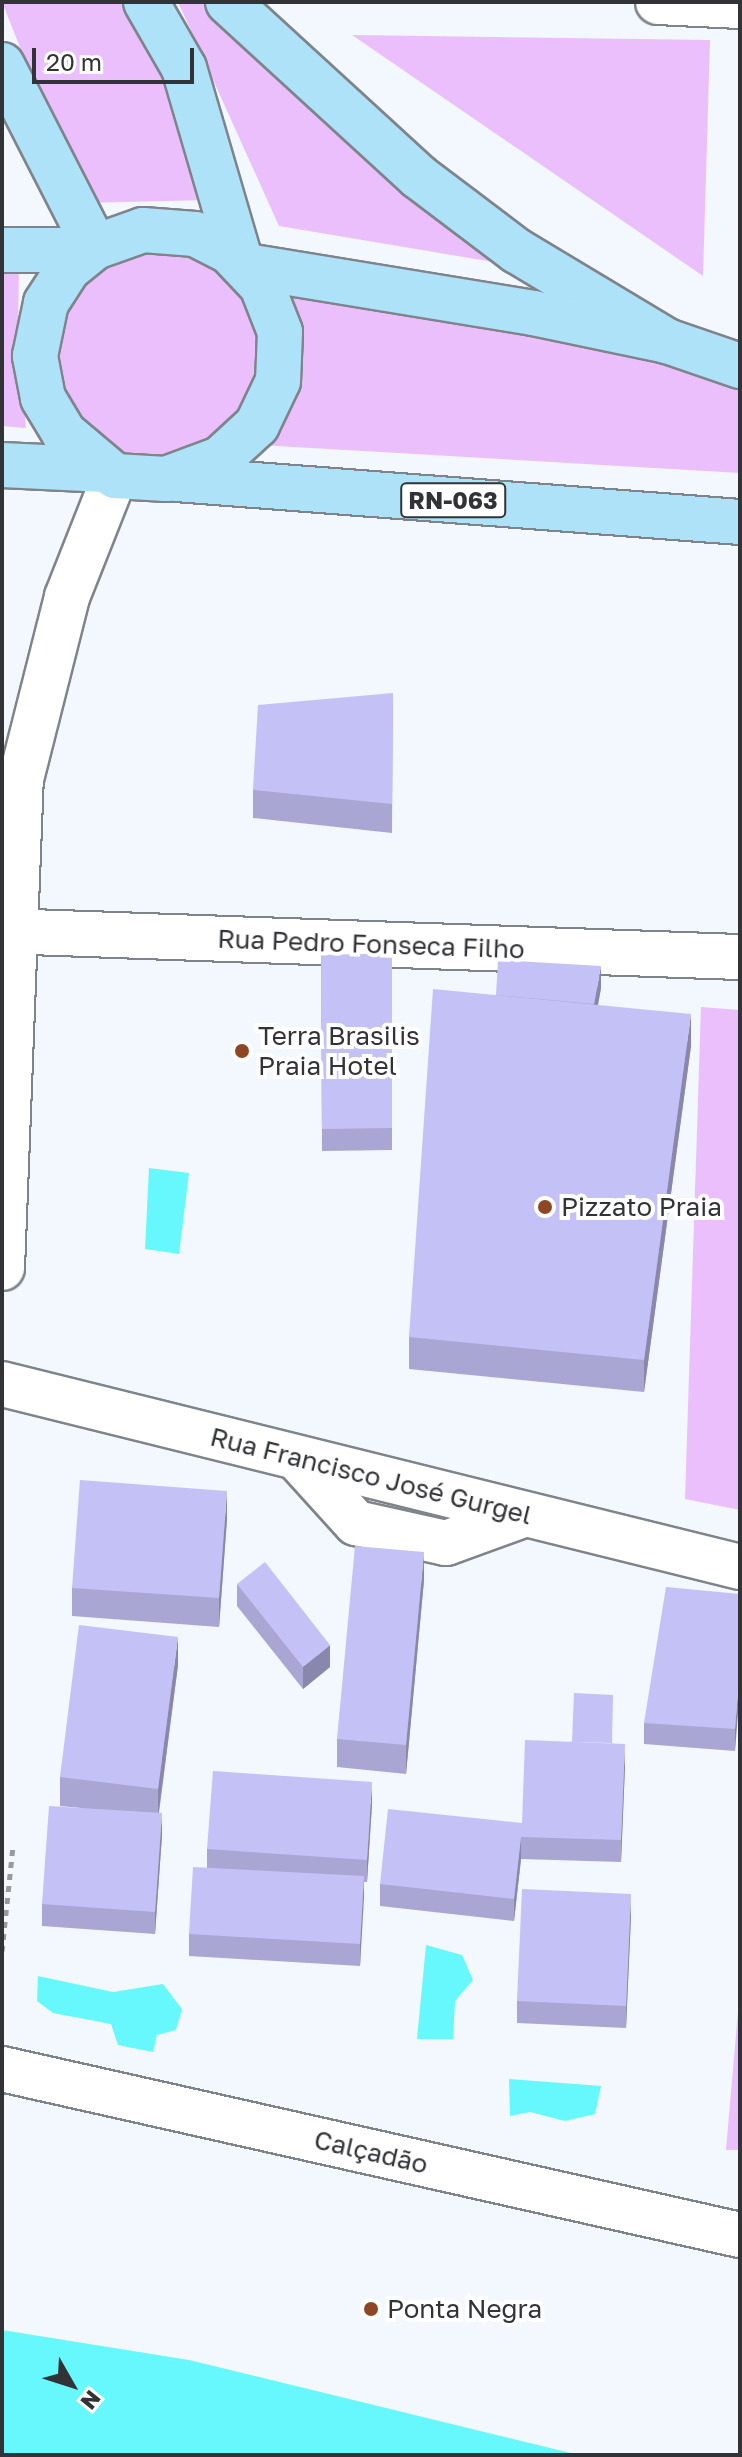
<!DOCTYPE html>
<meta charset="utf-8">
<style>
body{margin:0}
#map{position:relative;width:742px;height:2457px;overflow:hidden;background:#f3f7fe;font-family:"Golos Text",sans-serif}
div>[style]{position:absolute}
.green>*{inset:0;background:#eabffb}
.water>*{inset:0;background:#67f8fe}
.path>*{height:5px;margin-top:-2.5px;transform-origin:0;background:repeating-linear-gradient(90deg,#979aa0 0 6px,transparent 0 12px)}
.roads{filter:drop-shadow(2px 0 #7f848b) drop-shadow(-2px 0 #7f848b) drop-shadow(0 2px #7f848b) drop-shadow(0 -2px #7f848b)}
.minor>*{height:44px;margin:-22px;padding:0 22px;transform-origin:22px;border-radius:22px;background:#fff}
.major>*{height:44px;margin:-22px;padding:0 22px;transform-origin:22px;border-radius:22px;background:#ade2f8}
.wall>*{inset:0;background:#a9a6d4}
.shaded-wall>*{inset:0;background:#8987ac}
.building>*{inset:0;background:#c4c1f6}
.dots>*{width:22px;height:22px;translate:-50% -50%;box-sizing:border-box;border:4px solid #fff;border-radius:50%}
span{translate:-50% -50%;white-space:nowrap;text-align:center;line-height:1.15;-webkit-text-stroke:8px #fff;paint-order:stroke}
.shield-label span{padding:2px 6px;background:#fff;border:2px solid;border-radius:6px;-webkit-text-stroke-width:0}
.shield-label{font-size:24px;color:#313336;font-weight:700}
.street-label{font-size:26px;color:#313336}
.poi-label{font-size:26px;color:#313336}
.left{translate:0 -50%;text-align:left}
.frame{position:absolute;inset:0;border:4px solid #313336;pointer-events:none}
.north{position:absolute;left:32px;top:2345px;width:80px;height:80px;-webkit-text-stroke:6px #fff;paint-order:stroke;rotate:129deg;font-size:22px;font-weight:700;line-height:32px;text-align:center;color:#313336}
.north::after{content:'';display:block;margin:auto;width:28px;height:36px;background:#313336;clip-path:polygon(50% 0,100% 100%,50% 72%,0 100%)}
.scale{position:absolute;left:32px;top:48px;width:162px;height:36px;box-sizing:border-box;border:4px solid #313336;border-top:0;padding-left:10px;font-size:24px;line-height:28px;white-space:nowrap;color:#313336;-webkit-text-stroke:6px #fff;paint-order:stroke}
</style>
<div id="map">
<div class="green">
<i style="clip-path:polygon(2px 2px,122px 2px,180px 91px,210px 200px,82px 203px)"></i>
<i style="clip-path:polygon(178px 2px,202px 2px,411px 187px,517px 266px,279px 226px)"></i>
<i style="clip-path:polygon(352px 35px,710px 40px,703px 276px)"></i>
<i style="clip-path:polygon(148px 242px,217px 256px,263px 310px,252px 413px,195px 458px,122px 458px,89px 439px,51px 377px,60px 303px,82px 273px)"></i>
<i style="clip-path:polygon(19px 260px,18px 336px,26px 428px,2px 426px,2px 262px)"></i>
<i style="clip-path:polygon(272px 280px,626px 345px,740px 385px,740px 473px,259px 445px)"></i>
<i style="clip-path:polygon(701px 1007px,740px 1010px,740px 1510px,685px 1499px)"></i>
<i style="clip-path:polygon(740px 1989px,740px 2150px,726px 2150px)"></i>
</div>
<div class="water">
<i style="clip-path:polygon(149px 1168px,189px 1173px,179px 1254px,145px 1249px)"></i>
<i style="clip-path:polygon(426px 1945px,462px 1955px,473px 1980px,455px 2001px,453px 2039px,417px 2039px)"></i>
<i style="clip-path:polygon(38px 1976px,113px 1992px,163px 1984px,182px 2009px,176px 2030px,157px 2035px,153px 2052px,118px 2045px,111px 2024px,53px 2013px,37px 2001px)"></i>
<i style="clip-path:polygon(509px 2079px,601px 2086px,595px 2114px,565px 2121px,530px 2112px,510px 2116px)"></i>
<i style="clip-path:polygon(2px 2330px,189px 2360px,579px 2455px,2px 2455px)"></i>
</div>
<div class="path">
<i style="left:2px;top:1951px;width:105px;rotate:-84deg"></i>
</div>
<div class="roads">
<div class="minor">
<i style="left:658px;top:2px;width:82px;rotate:2.8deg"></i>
<i style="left:2px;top:931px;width:738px;rotate:2.02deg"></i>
<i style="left:2px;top:1268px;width:489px;rotate:-87.8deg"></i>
<i style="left:21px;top:779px;width:188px;rotate:-75.8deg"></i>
<i style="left:67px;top:597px;width:130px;rotate:-68.4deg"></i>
<i style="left:2px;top:1384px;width:760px;rotate:13.93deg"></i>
<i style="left:297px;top:1458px;width:88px;rotate:47.8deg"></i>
<i style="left:356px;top:1523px;width:92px;rotate:12.5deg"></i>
<i style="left:446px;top:1543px;width:82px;rotate:-20deg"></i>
<i style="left:2px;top:2069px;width:756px;rotate:12.68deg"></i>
</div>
<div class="major">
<i style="left:146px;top:2px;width:76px;rotate:60.1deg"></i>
<i style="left:184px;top:68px;width:200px;rotate:73.7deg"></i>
<i style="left:228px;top:2px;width:259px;rotate:42.5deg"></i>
<i style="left:419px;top:177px;width:123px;rotate:37.1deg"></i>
<i style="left:517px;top:251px;width:175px;rotate:31deg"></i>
<i style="left:2px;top:65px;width:204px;rotate:62.9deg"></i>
<i style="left:143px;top:230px;width:52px;rotate:4.4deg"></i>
<i style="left:195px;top:234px;width:39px;rotate:27deg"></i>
<i style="left:230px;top:252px;width:47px;rotate:46.7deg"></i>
<i style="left:262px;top:286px;width:49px;rotate:68.6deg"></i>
<i style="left:280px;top:332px;width:49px;rotate:92.3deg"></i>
<i style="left:278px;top:381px;width:49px;rotate:115.5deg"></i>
<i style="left:257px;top:425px;width:50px;rotate:137.4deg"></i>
<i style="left:220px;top:459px;width:58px;rotate:159.7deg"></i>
<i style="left:166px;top:479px;width:51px;rotate:-176.6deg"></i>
<i style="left:115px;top:476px;width:67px;rotate:-139.9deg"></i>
<i style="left:64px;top:433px;width:41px;rotate:-121deg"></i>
<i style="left:43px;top:398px;width:43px;rotate:-100.8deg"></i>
<i style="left:35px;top:356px;width:54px;rotate:-78.3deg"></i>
<i style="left:46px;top:303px;width:40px;rotate:-57.1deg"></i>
<i style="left:68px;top:269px;width:35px;rotate:-39deg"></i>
<i style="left:95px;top:247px;width:51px;rotate:-19.5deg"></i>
<i style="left:2px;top:250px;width:88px"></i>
<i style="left:247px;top:266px;width:290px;rotate:9.3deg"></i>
<i style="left:533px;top:313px;width:137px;rotate:11.8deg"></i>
<i style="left:667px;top:341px;width:77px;rotate:18.9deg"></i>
<i style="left:2px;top:465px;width:104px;rotate:2.8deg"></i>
<i style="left:176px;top:479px;width:566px;rotate:4.36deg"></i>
</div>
</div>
<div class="wall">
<i style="clip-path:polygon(393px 693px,392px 833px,253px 818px,253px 790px)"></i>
<i style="clip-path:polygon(392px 954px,392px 1150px,322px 1151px,321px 955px)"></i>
<i style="clip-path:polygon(601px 988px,598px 1005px,691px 1046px,644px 1392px,409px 1369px,409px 1337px,496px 995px)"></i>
<i style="clip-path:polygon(227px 1519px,219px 1627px,72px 1616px,72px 1588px)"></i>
<i style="clip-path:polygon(424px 1580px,406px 1774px,337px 1767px,337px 1739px)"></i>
<i style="clip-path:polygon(237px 1584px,330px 1667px,303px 1689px,237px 1606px)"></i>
<i style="clip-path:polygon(740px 1594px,735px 1751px,644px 1744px,644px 1723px)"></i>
<i style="clip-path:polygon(178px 1665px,159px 1813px,162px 1835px,155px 1934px,42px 1926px,42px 1904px,81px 1808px,60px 1806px,60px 1777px)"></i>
<i style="clip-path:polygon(612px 1743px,625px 1766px,621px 1862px,521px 1859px,514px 1921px,380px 1906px,380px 1884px,522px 1823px)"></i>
<i style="clip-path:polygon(372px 1804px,367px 1882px,364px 1882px,360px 1966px,189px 1956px,189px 1934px,207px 1868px,207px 1849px)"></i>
<i style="clip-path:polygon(631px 1916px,626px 2028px,517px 2023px,517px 2001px)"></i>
</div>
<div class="shaded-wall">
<i style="clip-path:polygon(601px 966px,601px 988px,592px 1037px,592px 1016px)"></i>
<i style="clip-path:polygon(691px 1014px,691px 1046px,644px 1392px,644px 1360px)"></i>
<i style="clip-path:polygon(227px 1491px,227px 1519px,219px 1627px,219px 1598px)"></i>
<i style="clip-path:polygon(424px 1552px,424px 1580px,406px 1774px,406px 1745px)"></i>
<i style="clip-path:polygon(178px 1637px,178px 1665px,158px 1817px,158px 1789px)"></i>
<i style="clip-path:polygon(330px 1645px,330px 1667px,303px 1689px,303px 1667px)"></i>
<i style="clip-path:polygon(740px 1665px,740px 1687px,735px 1751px,735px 1729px)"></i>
<i style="clip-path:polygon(625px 1744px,625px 1766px,621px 1862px,621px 1840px)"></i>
<i style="clip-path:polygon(372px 1782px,372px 1804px,367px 1882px,367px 1860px)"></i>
<i style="clip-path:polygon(162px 1813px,162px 1835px,155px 1934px,155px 1912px)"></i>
<i style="clip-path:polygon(521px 1837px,521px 1859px,514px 1921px,514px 1899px)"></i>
<i style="clip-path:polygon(364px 1876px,364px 1898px,360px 1966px,360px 1944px)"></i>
<i style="clip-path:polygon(631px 1894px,631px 1916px,626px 2028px,626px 2006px)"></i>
</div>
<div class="building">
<i style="clip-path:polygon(393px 693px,392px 804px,253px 790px,258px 705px)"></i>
<i style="clip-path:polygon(392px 954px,392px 1128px,322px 1129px,321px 955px)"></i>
<i style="clip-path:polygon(498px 960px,601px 966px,594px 1004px,496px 995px)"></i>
<i style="clip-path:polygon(433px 989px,691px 1014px,644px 1360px,409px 1337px)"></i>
<i style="clip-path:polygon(80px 1480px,227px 1491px,219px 1598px,72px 1588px)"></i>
<i style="clip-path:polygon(355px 1546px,424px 1552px,406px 1745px,337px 1739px)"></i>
<i style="clip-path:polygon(265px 1562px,330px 1645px,303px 1667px,237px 1584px)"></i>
<i style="clip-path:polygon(666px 1587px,740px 1594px,740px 1665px,735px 1729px,644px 1723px)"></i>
<i style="clip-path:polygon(79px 1625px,178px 1637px,158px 1789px,60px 1777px)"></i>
<i style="clip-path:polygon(574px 1693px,613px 1695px,612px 1743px,572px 1742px)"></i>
<i style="clip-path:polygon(525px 1740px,625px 1744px,621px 1840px,521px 1837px,514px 1899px,380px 1884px,388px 1809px,522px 1823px)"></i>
<i style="clip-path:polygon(213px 1771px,372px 1782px,367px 1860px,207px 1849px)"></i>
<i style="clip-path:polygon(49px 1806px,162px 1813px,155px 1912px,42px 1904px)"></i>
<i style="clip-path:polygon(193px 1867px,364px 1876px,360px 1944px,189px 1934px)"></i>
<i style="clip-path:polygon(522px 1889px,631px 1894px,626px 2006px,517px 2001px)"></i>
</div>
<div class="dots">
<i style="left:242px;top:1051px;background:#8e4624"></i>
<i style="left:545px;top:1207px;background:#8e4624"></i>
<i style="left:371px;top:2309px;background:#8e4624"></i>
</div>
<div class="shield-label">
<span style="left:453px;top:500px">RN-063</span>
</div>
<div class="street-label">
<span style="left:371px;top:944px;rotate:2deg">Rua Pedro Fonseca Filho</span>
<span style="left:371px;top:1476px;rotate:14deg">Rua Francisco José Gurgel</span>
<span style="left:371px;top:2152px;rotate:13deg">Calçadão</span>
</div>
<div class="poi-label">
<span class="left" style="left:258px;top:1051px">Terra Brasilis<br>Praia Hotel</span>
<span class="left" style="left:561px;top:1207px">Pizzato Praia</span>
<span class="left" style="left:387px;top:2309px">Ponta Negra</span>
</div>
<div class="frame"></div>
<div class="north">N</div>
<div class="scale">20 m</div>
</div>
